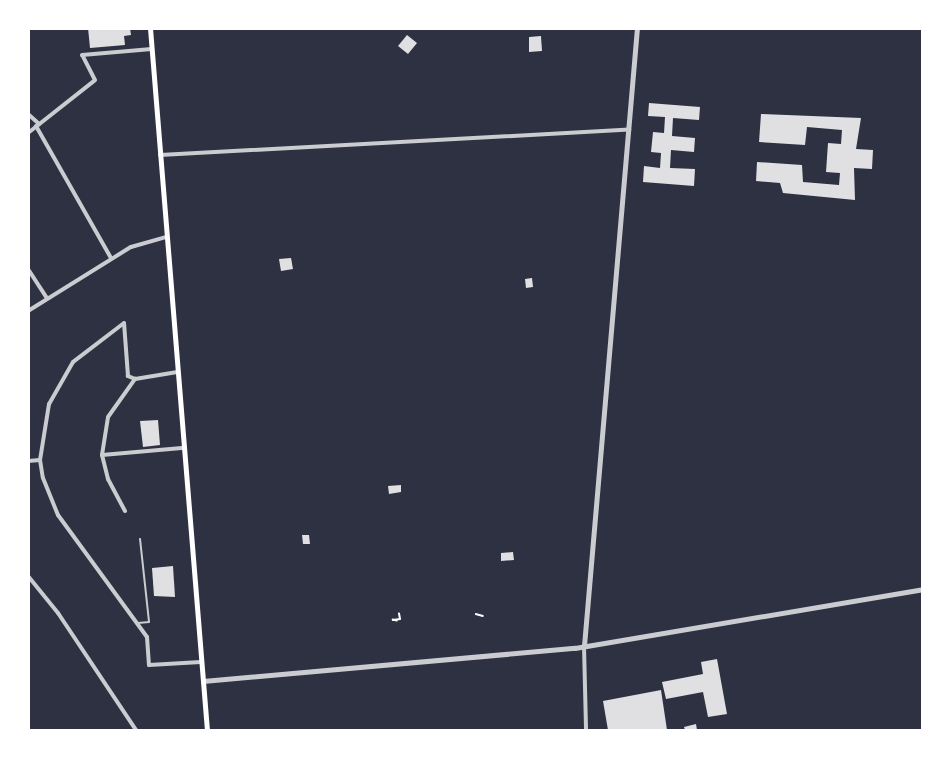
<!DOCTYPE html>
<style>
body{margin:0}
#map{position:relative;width:951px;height:759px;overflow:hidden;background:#2d3142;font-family:Montserrat,sans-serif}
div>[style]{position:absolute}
.building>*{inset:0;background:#e0e0e3}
.path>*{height:1.5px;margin:-0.75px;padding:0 0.75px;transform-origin:0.75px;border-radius:0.75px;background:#fff}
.service>*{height:1.5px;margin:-0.75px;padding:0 0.75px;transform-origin:0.75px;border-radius:0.75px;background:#caccd0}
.minor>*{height:4px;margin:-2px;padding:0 2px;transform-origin:2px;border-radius:2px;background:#caccd0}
.tertiary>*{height:4.5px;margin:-2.25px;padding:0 2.25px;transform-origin:2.25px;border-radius:2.25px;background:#caccd0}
.secondary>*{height:5px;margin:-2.5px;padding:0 2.5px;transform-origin:2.5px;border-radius:2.5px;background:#fff}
span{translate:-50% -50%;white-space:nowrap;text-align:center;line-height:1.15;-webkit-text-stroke:4.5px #fff;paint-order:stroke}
.frame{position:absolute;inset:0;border:30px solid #fff;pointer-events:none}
</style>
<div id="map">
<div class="building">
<i style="clip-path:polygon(88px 28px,130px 28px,131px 35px,124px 36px,125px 45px,90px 48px)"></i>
<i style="clip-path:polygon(407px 35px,417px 43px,408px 54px,398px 46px)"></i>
<i style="clip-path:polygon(541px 36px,542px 51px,529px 52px,529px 37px)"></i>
<i style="clip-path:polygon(649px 103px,700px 107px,699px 120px,673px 118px,672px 136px,695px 138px,694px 152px,671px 150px,670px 168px,695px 169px,694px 186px,643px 182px,644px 166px,660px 168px,661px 153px,651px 152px,653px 132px,664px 133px,665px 117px,648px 116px)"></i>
<i style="clip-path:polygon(761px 114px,861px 118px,856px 149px,873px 150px,872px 169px,854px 168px,855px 200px,783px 193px,780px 183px,756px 181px,757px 162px,802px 165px,803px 182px,839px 185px,840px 173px,826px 172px,828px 143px,841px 144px,842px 130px,807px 127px,805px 145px,759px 142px)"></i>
<i style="clip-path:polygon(291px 258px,293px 269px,281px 271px,279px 259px)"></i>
<i style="clip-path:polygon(532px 278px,533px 287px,526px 288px,525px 279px)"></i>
<i style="clip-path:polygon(158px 420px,160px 445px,143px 447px,140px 421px)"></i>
<i style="clip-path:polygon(401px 485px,401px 492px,389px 494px,388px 486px)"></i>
<i style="clip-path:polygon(302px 535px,309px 535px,310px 544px,303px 544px)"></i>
<i style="clip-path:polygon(513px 552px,514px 560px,501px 561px,501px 553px)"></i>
<i style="clip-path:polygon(173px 566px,175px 597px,154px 596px,152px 568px)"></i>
<i style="clip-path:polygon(717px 659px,727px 714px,708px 717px,703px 692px,666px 699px,662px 682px,703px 674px,701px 662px)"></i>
<i style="clip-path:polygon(661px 690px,667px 730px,608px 730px,603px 701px)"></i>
<i style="clip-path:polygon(696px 724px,697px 730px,685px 730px,684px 727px)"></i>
</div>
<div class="path">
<i style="left:476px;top:614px;width:7px;rotate:16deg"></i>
<i style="left:397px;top:621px;width:4px;rotate:-166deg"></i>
<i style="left:393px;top:620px;width:7px;rotate:-8deg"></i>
<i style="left:400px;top:619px;width:5px;rotate:-101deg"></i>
</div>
<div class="service">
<i style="left:138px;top:623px;width:11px;rotate:-5deg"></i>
<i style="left:149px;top:622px;width:83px;rotate:-96.2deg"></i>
</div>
<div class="minor">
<i style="left:28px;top:114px;width:15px;rotate:42deg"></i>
<i style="left:36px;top:126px;width:152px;rotate:60.4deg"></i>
<i style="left:28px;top:133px;width:85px;rotate:-38.3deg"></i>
<i style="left:95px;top:80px;width:28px;rotate:-117deg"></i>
<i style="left:82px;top:55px;width:70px;rotate:-4.9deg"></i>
<i style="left:160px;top:155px;width:470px;rotate:-3.1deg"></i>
<i style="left:28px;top:269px;width:35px;rotate:57deg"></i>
<i style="left:28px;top:311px;width:121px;rotate:-31.9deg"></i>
<i style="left:131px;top:247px;width:37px;rotate:-16deg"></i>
<i style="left:135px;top:379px;width:8px;rotate:-157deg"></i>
<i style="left:128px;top:376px;width:53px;rotate:-94.3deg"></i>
<i style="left:124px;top:323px;width:64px;rotate:142.6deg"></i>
<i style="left:73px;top:362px;width:48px;rotate:119.7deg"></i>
<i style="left:49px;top:404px;width:57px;rotate:99.1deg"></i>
<i style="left:40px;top:460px;width:18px;rotate:81deg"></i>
<i style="left:43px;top:478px;width:40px;rotate:68deg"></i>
<i style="left:58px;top:515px;width:151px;rotate:53.9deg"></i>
<i style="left:147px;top:637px;width:28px;rotate:86deg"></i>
<i style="left:149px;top:665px;width:52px;rotate:-3.3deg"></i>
<i style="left:102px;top:455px;width:80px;rotate:-5deg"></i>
<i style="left:28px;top:461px;width:12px;rotate:-5deg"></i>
<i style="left:125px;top:511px;width:36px;rotate:-118deg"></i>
<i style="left:108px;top:479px;width:25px;rotate:-104deg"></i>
<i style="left:102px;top:455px;width:38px;rotate:-81deg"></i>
<i style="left:108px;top:417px;width:47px;rotate:-54.6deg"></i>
<i style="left:135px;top:379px;width:43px;rotate:-9.5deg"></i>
<i style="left:28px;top:576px;width:48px;rotate:51deg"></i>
<i style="left:58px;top:613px;width:141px;rotate:56.3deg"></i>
<i style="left:584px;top:646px;width:84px;rotate:88.6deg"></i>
</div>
<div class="tertiary">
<i style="left:584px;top:646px;width:620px;rotate:-85.1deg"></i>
<i style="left:203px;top:681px;width:373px;rotate:-5.1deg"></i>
<i style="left:575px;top:648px;width:352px;rotate:-9.6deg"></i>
</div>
<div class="secondary">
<i style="left:150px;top:28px;width:704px;rotate:85.36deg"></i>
</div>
<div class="frame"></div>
</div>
